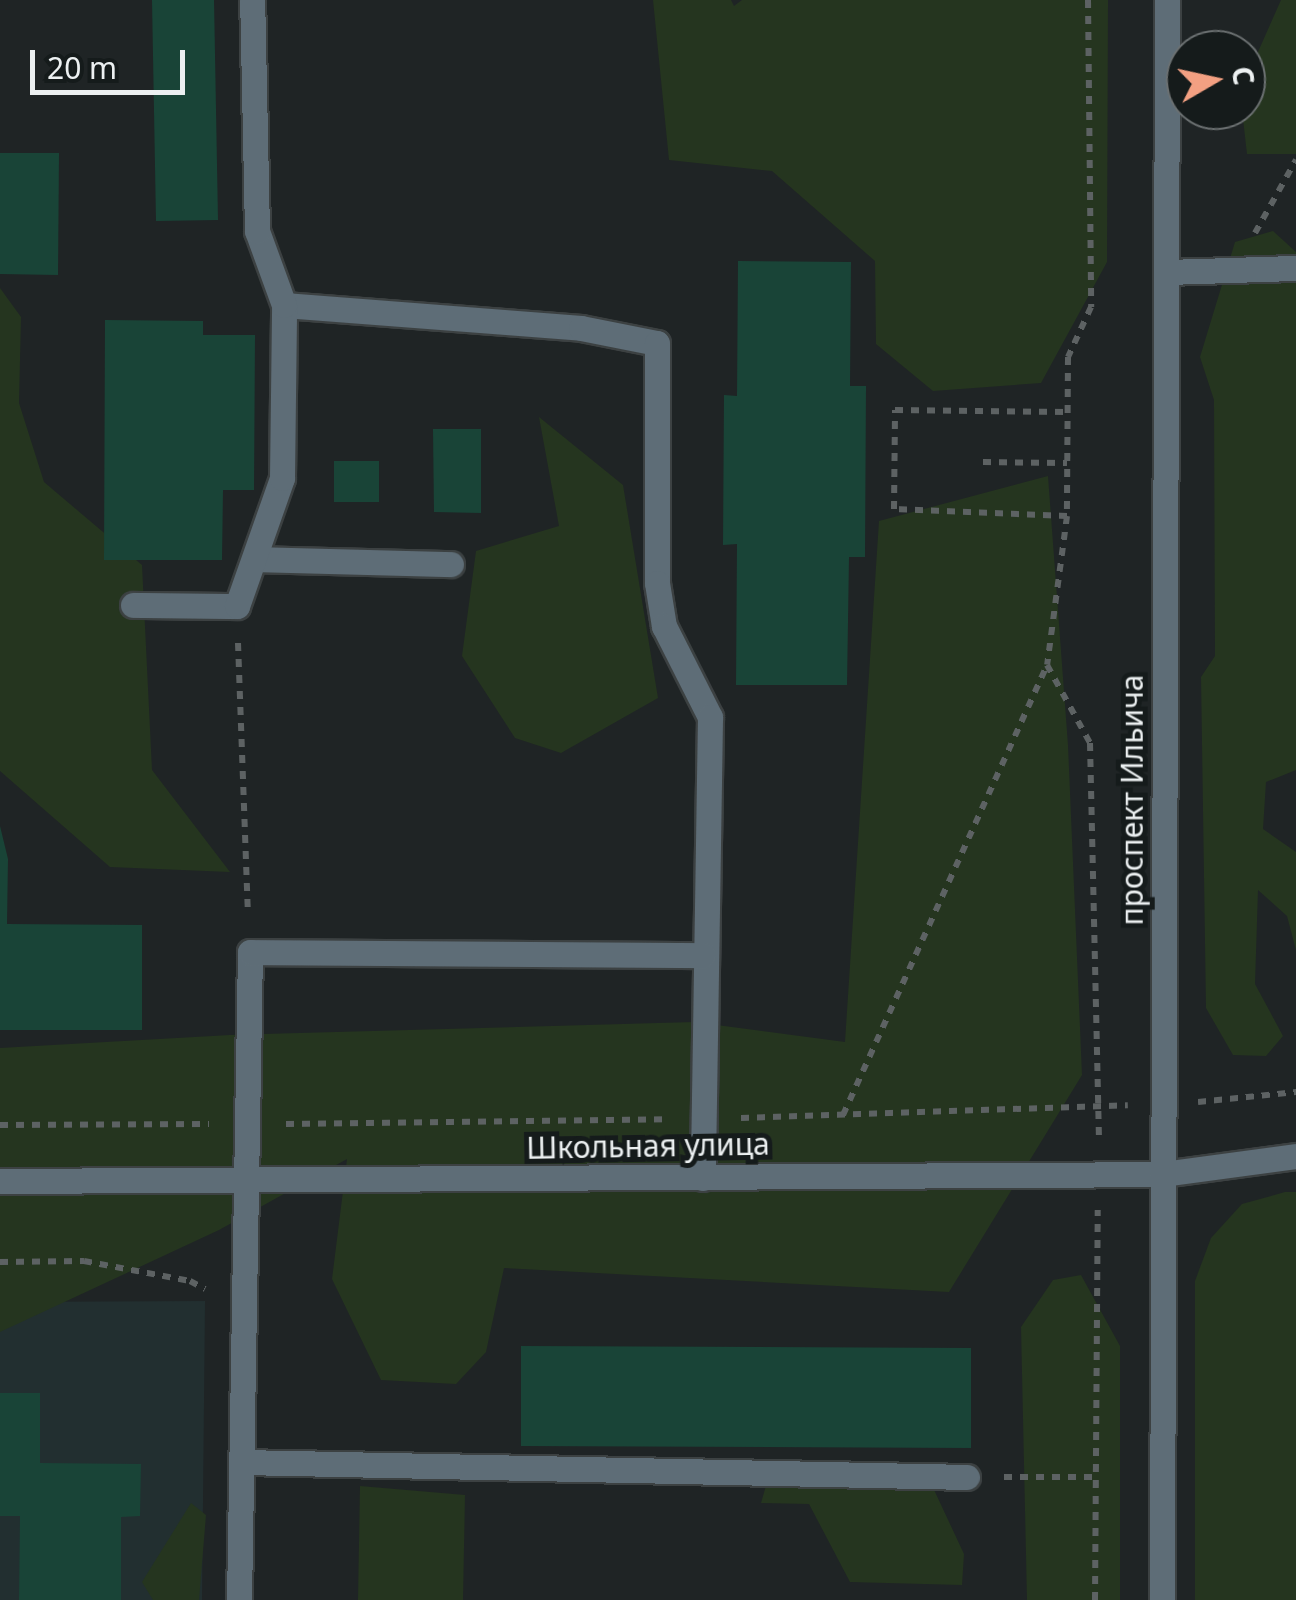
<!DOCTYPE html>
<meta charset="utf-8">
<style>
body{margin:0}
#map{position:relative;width:1296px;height:1600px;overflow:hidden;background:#1f2425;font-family:"Noto Sans",sans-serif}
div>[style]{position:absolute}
.built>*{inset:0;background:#222f30}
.green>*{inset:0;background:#25351f}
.building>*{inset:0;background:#194437}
.path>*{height:6px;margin-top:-3px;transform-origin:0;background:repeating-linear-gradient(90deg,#5d6263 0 8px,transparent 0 16px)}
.roads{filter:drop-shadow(2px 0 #3c4142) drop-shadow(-2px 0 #3c4142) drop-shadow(0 2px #3c4142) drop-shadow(0 -2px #3c4142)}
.minor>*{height:25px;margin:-12.5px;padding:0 12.5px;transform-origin:12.5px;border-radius:12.5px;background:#5e6d77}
span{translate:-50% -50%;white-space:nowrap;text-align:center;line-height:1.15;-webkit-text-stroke:10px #151b1b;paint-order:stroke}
.street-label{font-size:30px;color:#ecf0f1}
.north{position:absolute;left:1166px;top:30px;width:100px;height:100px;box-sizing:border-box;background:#151b1b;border:2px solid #6b7071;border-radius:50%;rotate:81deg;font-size:28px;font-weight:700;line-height:40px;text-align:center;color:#ecf0f1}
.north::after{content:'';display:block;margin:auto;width:35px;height:45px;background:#f3a082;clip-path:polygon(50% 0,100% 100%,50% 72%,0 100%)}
.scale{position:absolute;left:30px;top:50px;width:155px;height:45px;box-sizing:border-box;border:5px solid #ecf0f1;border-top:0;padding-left:12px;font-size:30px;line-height:35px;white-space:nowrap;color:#ecf0f1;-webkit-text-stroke:8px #151b1b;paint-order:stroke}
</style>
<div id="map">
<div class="built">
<i style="clip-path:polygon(205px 1301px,202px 1600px,0 1600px,0 1302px)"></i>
</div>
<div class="green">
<i style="clip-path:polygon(653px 0,731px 0,734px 6px,742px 0,1108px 0,1107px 262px,1041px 383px,933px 391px,876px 344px,875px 261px,772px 171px,669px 160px)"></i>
<i style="clip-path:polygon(1281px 0,1296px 0,1296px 154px,1247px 154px,1242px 110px,1246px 110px,1246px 79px)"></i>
<i style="clip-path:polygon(1273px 231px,1296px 252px,1296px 770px,1266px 782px,1263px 829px,1296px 852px,1296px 950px,1287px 916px,1258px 890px,1255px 984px,1283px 1036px,1266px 1056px,1233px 1055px,1206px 1008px,1201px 677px,1215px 656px,1214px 400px,1200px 357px,1235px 242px)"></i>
<i style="clip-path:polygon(0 288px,21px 317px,19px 403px,44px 482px,142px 565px,152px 770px,230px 872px,110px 867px,0 771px)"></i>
<i style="clip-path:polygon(539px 417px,623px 485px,658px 698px,561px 753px,515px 738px,462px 656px,476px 551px,559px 526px)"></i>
<i style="clip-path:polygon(1048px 476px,1068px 745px,1082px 1075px,949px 1292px,504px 1268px,486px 1352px,456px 1384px,381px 1380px,332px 1279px,347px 1159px,219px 1230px,0 1332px,0 1048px,230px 1035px,694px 1022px,845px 1042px,879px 521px)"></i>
<i style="clip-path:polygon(1285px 1192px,1296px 1192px,1296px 1600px,1195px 1600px,1195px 1281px,1211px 1238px,1242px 1204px)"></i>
<i style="clip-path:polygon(1081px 1275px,1120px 1346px,1120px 1600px,1027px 1600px,1021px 1327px,1053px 1280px)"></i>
<i style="clip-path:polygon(922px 1464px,964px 1554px,962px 1585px,850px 1582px,809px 1504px,761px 1503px,772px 1465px)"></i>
<i style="clip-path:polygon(360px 1486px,465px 1495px,463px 1600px,358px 1600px)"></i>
<i style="clip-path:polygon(191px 1503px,206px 1515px,199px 1600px,153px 1600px,142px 1582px)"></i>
</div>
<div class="building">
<i style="clip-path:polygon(152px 0,214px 0,218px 220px,156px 221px)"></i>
<i style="clip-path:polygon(0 153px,59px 153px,58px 275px,0 274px)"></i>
<i style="clip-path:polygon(738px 261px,851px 262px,850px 386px,866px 386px,865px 557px,849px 557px,847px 685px,736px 685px,737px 544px,723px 545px,724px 395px,737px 396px)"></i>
<i style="clip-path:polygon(105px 320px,203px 321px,203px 335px,255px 335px,254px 490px,223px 490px,222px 560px,104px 560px)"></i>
<i style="clip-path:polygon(433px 429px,481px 429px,481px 513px,434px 512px)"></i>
<i style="clip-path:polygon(334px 461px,379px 461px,379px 502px,334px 502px)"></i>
<i style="clip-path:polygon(0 826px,8px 859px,7px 924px,142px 925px,142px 1030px,0 1030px)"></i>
<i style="clip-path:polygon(521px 1346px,971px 1348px,971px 1448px,521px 1446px)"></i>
<i style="clip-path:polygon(0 1393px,40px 1393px,40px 1463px,141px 1464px,140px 1516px,121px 1517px,121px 1600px,19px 1600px,20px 1516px,0 1516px)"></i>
</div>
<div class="path">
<i style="left:1088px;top:0;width:307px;rotate:89.4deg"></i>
<i style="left:1091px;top:307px;width:55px;rotate:114.7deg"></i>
<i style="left:1068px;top:357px;width:159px;rotate:90.4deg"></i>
<i style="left:1067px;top:516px;width:150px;rotate:97.6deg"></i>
<i style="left:1047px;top:665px;width:89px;rotate:61.1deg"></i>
<i style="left:1090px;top:743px;width:393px;rotate:88.7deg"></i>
<i style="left:1255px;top:233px;width:84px;rotate:-60.7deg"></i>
<i style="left:983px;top:462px;width:84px;rotate:0.7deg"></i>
<i style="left:1067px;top:516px;width:173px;rotate:-177.7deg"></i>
<i style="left:894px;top:509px;width:99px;rotate:-89.4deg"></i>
<i style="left:895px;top:410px;width:173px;rotate:0.7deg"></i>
<i style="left:238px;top:643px;width:272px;rotate:87.9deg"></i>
<i style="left:1198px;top:1102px;width:99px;rotate:-5.8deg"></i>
<i style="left:843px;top:1115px;width:493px;rotate:-65.6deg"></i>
<i style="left:741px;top:1118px;width:387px;rotate:-1.9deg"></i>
<i style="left:286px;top:1124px;width:383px;rotate:-0.7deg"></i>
<i style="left:0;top:1125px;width:209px;rotate:-0.3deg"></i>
<i style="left:0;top:1262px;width:84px;rotate:-0.7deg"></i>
<i style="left:84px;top:1261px;width:108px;rotate:10.7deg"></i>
<i style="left:190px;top:1281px;width:17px;rotate:28deg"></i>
<i style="left:1004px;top:1477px;width:91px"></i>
<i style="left:1095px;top:1600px;width:390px;rotate:-89.6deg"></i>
</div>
<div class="roads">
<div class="minor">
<i style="left:1167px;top:272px;width:129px;rotate:-1.8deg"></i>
<i style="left:284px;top:305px;width:298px;rotate:4.4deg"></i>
<i style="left:581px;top:328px;width:77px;rotate:11.2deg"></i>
<i style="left:657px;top:343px;width:240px;rotate:90deg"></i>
<i style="left:657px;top:583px;width:44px;rotate:80.8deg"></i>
<i style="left:664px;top:626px;width:102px;rotate:63.2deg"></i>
<i style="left:710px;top:717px;width:461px;rotate:90.9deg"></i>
<i style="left:255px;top:559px;width:196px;rotate:1.5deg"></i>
<i style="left:133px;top:605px;width:104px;rotate:0.6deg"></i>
<i style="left:237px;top:606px;width:136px;rotate:-70.6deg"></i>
<i style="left:282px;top:478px;width:173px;rotate:-89.3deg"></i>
<i style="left:284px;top:305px;width:79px;rotate:-110deg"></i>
<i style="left:257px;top:231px;width:231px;rotate:-91.2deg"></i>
<i style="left:0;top:1181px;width:1163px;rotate:-0.34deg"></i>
<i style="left:1163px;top:1174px;width:134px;rotate:-7.7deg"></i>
<i style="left:241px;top:1462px;width:726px;rotate:1.18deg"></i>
<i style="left:239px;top:1600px;width:648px;rotate:-89.03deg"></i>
<i style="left:250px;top:952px;width:453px;rotate:0.4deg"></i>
<i style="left:1162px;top:1600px;width:1600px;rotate:-89.82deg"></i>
</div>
</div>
<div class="street-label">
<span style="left:1132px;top:800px;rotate:-90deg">проспект Ильича</span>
<span style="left:648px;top:1146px;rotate:-1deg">Школьная улица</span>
</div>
<div class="north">С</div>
<div class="scale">20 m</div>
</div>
